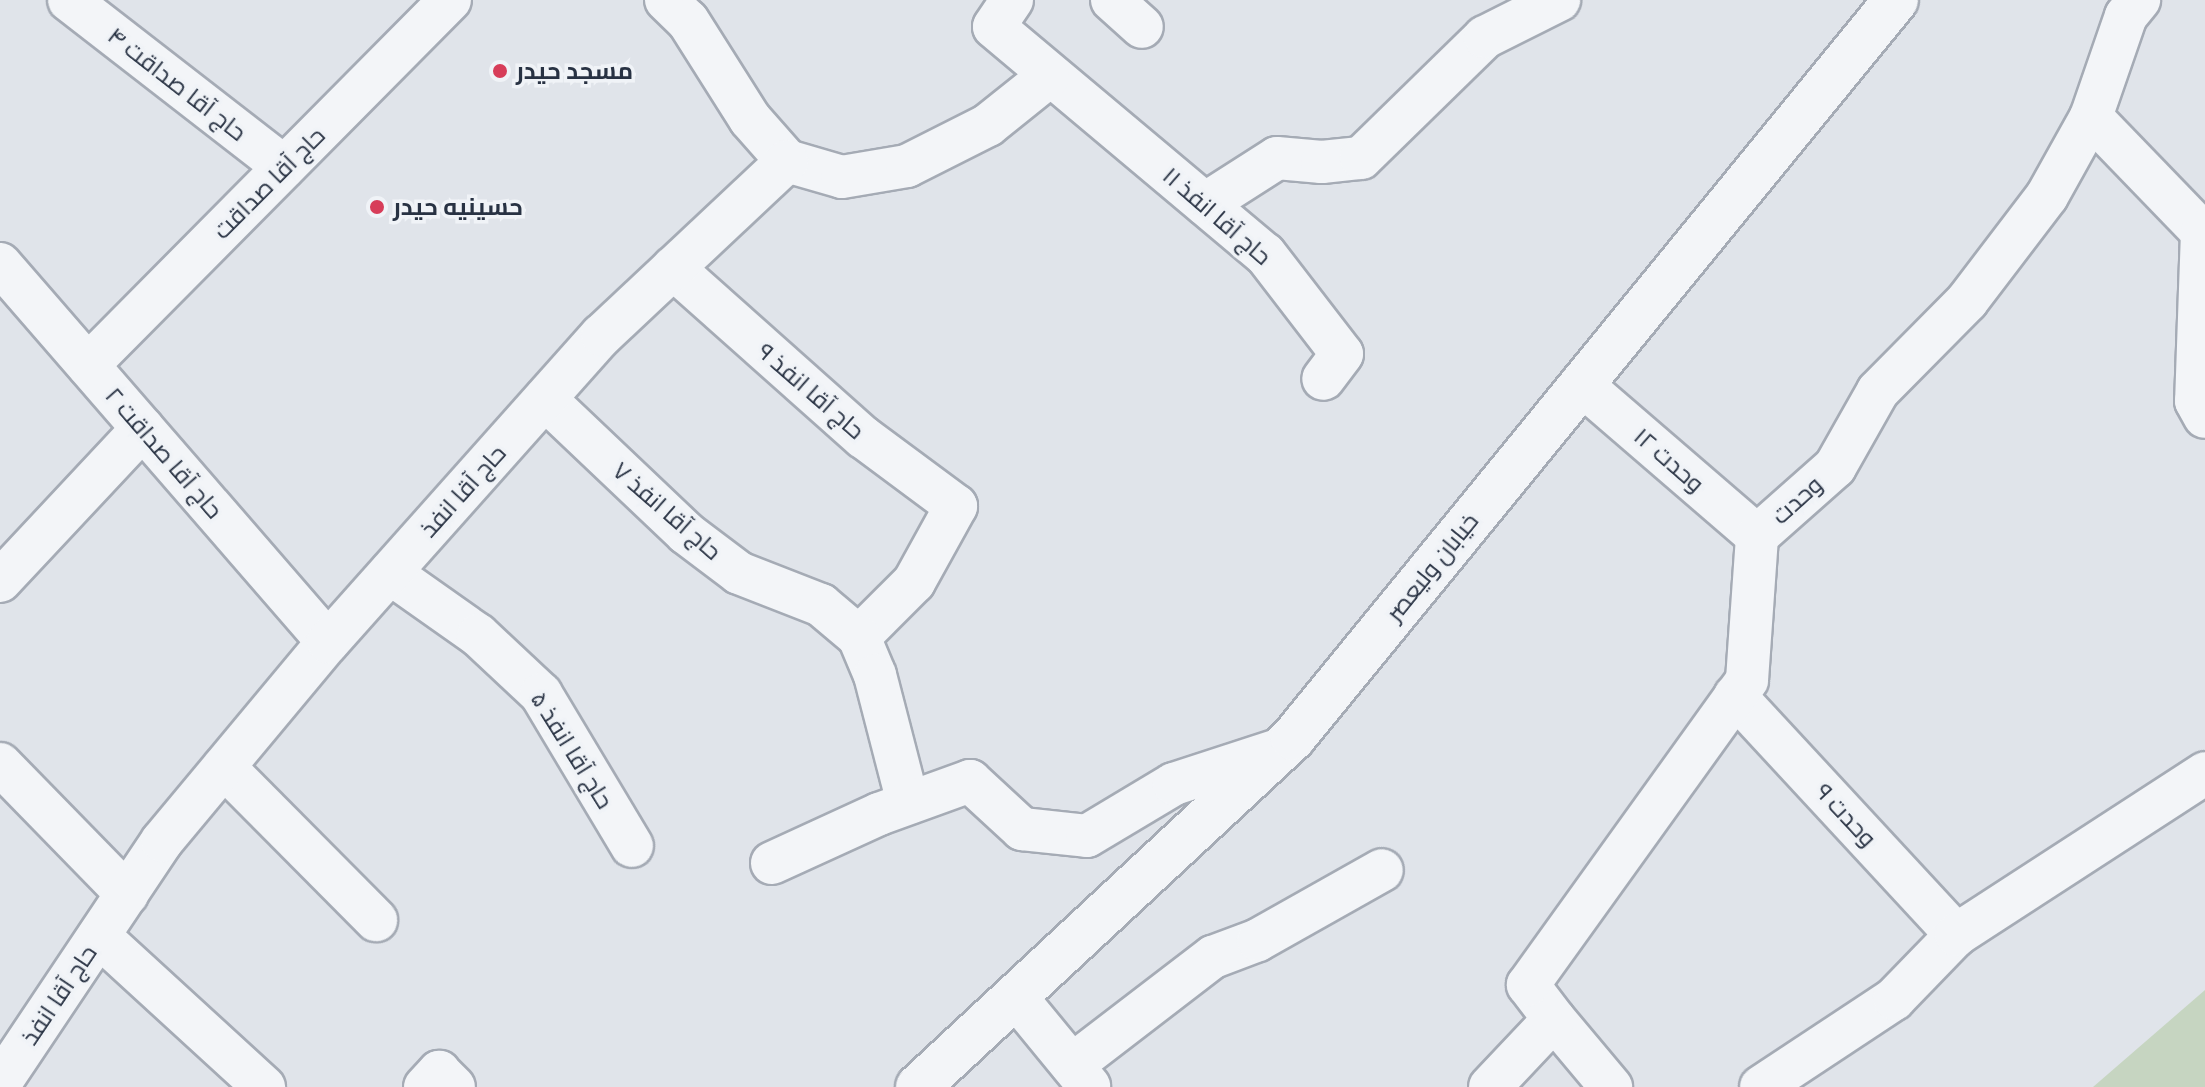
<!DOCTYPE html>
<meta charset="utf-8">
<style>
body{margin:0}
#map{position:relative;width:2205px;height:1087px;overflow:hidden;background:#e0e4ea;font-family:Cabin,Cairo,sans-serif}
div>[style]{position:absolute}
.green>*{inset:0;background:#c6d5c1}
.roads{filter:drop-shadow(2px 0 #a5abb5) drop-shadow(-2px 0 #a5abb5) drop-shadow(0 2px #a5abb5) drop-shadow(0 -2px #a5abb5)}
.minor>*{height:42px;margin:-21px;padding:0 21px;transform-origin:21px;border-radius:21px;background:#f3f5f8}
.tertiary>*{height:44px;margin:-22px;padding:0 22px;transform-origin:22px;border-radius:22px;background:#f3f5f8}
.dots>*{width:22px;height:22px;translate:-50% -50%;box-sizing:border-box;border:4px solid #f0f3f7;border-radius:50%}
span{translate:-50% -50%;white-space:nowrap;text-align:center;line-height:1.15;-webkit-text-stroke:7px #f0f3f7;paint-order:stroke}
.poi-label{font-size:24px;color:#283243;font-weight:700}
.left{translate:0 -50%;text-align:left}
.street-label{font-size:24px;color:#283243}
</style>
<div id="map">
<div class="green">
<i style="clip-path:polygon(2205px 990px,2205px 1087px,2093px 1087px)"></i>
</div>
<div class="roads">
<div class="minor">
<i style="left:69px;top:0;width:272px;rotate:37.8deg"></i>
<i style="left:666px;top:0;width:30px;rotate:44deg"></i>
<i style="left:688px;top:21px;width:116px;rotate:57.7deg"></i>
<i style="left:750px;top:119px;width:56px;rotate:48.6deg"></i>
<i style="left:1012px;top:0;width:32px;rotate:124deg"></i>
<i style="left:994px;top:27px;width:354px;rotate:40deg"></i>
<i style="left:1265px;top:254px;width:126px;rotate:52.4deg"></i>
<i style="left:1342px;top:354px;width:31px;rotate:127deg"></i>
<i style="left:1112px;top:0;width:40px;rotate:42deg"></i>
<i style="left:2091px;top:117px;width:160px;rotate:46deg"></i>
<i style="left:2202px;top:232px;width:169px;rotate:92deg"></i>
<i style="left:2196px;top:401px;width:18px;rotate:61deg"></i>
<i style="left:787px;top:161px;width:57px;rotate:16.2deg"></i>
<i style="left:842px;top:177px;width:66px;rotate:-9.6deg"></i>
<i style="left:907px;top:166px;width:91px;rotate:-26.8deg"></i>
<i style="left:988px;top:125px;width:77px;rotate:-38.7deg"></i>
<i style="left:1205px;top:204px;width:85px;rotate:-32.6deg"></i>
<i style="left:1277px;top:158px;width:45px;rotate:5.1deg"></i>
<i style="left:1322px;top:162px;width:39px;rotate:-6deg"></i>
<i style="left:1361px;top:158px;width:173px;rotate:-44.3deg"></i>
<i style="left:1485px;top:37px;width:83px;rotate:-26.6deg"></i>
<i style="left:0;top:264px;width:500px;rotate:49.05deg"></i>
<i style="left:673px;top:268px;width:254px;rotate:41.7deg"></i>
<i style="left:863px;top:437px;width:116px;rotate:36.6deg"></i>
<i style="left:956px;top:506px;width:87px;rotate:118.9deg"></i>
<i style="left:914px;top:582px;width:78px;rotate:135deg"></i>
<i style="left:88px;top:365px;width:514px;rotate:-45.24deg"></i>
<i style="left:1581px;top:384px;width:233px;rotate:40.8deg"></i>
<i style="left:545px;top:399px;width:195px;rotate:43.5deg"></i>
<i style="left:686px;top:533px;width:66px;rotate:37deg"></i>
<i style="left:739px;top:573px;width:88px;rotate:21.3deg"></i>
<i style="left:821px;top:605px;width:50px;rotate:40.1deg"></i>
<i style="left:859px;top:637px;width:41px;rotate:67.2deg"></i>
<i style="left:875px;top:675px;width:132px;rotate:75.5deg"></i>
<i style="left:390px;top:573px;width:108px;rotate:35.2deg"></i>
<i style="left:478px;top:635px;width:86px;rotate:43.1deg"></i>
<i style="left:541px;top:694px;width:177px;rotate:59.1deg"></i>
<i style="left:0;top:581px;width:209px;rotate:-46.9deg"></i>
<i style="left:1735px;top:696px;width:326px;rotate:47.2deg"></i>
<i style="left:0;top:764px;width:182px;rotate:45.7deg"></i>
<i style="left:224px;top:767px;width:216px;rotate:45.2deg"></i>
<i style="left:772px;top:863px;width:118px;rotate:-24.6deg"></i>
<i style="left:879px;top:814px;width:97px;rotate:-19.9deg"></i>
<i style="left:970px;top:781px;width:71px;rotate:42.7deg"></i>
<i style="left:1022px;top:829px;width:65px;rotate:6.1deg"></i>
<i style="left:1087px;top:836px;width:101px;rotate:-30.9deg"></i>
<i style="left:1174px;top:784px;width:113px;rotate:-18.1deg"></i>
<i style="left:99px;top:936px;width:224px;rotate:42.5deg"></i>
<i style="left:1015px;top:996px;width:117px;rotate:50.6deg"></i>
<i style="left:1554px;top:1019px;width:89px;rotate:50deg"></i>
<i style="left:1072px;top:1065px;width:178px;rotate:-37.5deg"></i>
<i style="left:1213px;top:957px;width:48px;rotate:-20.7deg"></i>
<i style="left:1258px;top:940px;width:142px;rotate:-29.4deg"></i>
<i style="left:0;top:1083px;width:291px;rotate:-56.2deg"></i>
<i style="left:162px;top:841px;width:259px;rotate:-50.2deg"></i>
<i style="left:328px;top:642px;width:411px;rotate:-48.3deg"></i>
<i style="left:602px;top:335px;width:254px;rotate:-43.2deg"></i>
<i style="left:425px;top:1087px;width:21px;rotate:-47deg"></i>
<i style="left:439px;top:1072px;width:21px;rotate:45deg"></i>
<i style="left:1490px;top:1087px;width:93px;rotate:-46.7deg"></i>
<i style="left:1554px;top:1019px;width:43px;rotate:-127.4deg"></i>
<i style="left:1528px;top:985px;width:375px;rotate:-54.3deg"></i>
<i style="left:1747px;top:680px;width:144px;rotate:-86deg"></i>
<i style="left:1757px;top:536px;width:104px;rotate:-41.5deg"></i>
<i style="left:1835px;top:467px;width:87px;rotate:-60.5deg"></i>
<i style="left:1878px;top:391px;width:127px;rotate:-45.3deg"></i>
<i style="left:1967px;top:301px;width:132px;rotate:-52.7deg"></i>
<i style="left:2047px;top:196px;width:90px;rotate:-60.9deg"></i>
<i style="left:2091px;top:117px;width:107px;rotate:-70.9deg"></i>
<i style="left:2126px;top:16px;width:21px;rotate:-51deg"></i>
<i style="left:1761px;top:1087px;width:159px;rotate:-33.5deg"></i>
<i style="left:1894px;top:999px;width:89px;rotate:-45.9deg"></i>
<i style="left:1956px;top:935px;width:297px;rotate:-33deg"></i>
</div>
<div class="tertiary">
<i style="left:918px;top:1087px;width:512px;rotate:-42.94deg"></i>
<i style="left:1293px;top:738px;width:953px;rotate:-50.75deg"></i>
</div>
</div>
<div class="dots">
<i style="left:500px;top:71px;background:#d73d59"></i>
<i style="left:377px;top:207px;background:#d73d59"></i>
</div>
<div class="poi-label">
<span class="left" style="left:516px;top:71px">مسجد حیدر</span>
<span class="left" style="left:393px;top:207px">حسینیه حیدر</span>
</div>
<div class="street-label">
<span style="left:177px;top:84px;rotate:38deg">حاج آقا صداقت ۴</span>
<span style="left:269px;top:183px;rotate:-45deg">حاج آقا صداقت</span>
<span style="left:1217px;top:216px;rotate:41deg">حاج آقا انفذ ۱۱</span>
<span style="left:811px;top:391px;rotate:41deg">حاج آقا انفذ ۹</span>
<span style="left:164px;top:453px;rotate:49deg">حاج آقا صداقت ۲</span>
<span style="left:1669px;top:460px;rotate:41deg">وحدت ۱۲</span>
<span style="left:463px;top:491px;rotate:-48deg">حاج آقا انفذ</span>
<span style="left:1797px;top:500px;rotate:-42deg">وحدت</span>
<span style="left:667px;top:511px;rotate:41deg">حاج آقا انفذ ۷</span>
<span style="left:1432px;top:567px;rotate:-51deg">خیابان ولیعصر</span>
<span style="left:572px;top:750px;rotate:58deg">حاج آقا انفذ ۵</span>
<span style="left:1846px;top:815px;rotate:47deg">وحدت ۹</span>
<span style="left:59px;top:995px;rotate:-56deg">حاج آقا انفذ</span>
</div>
</div>
